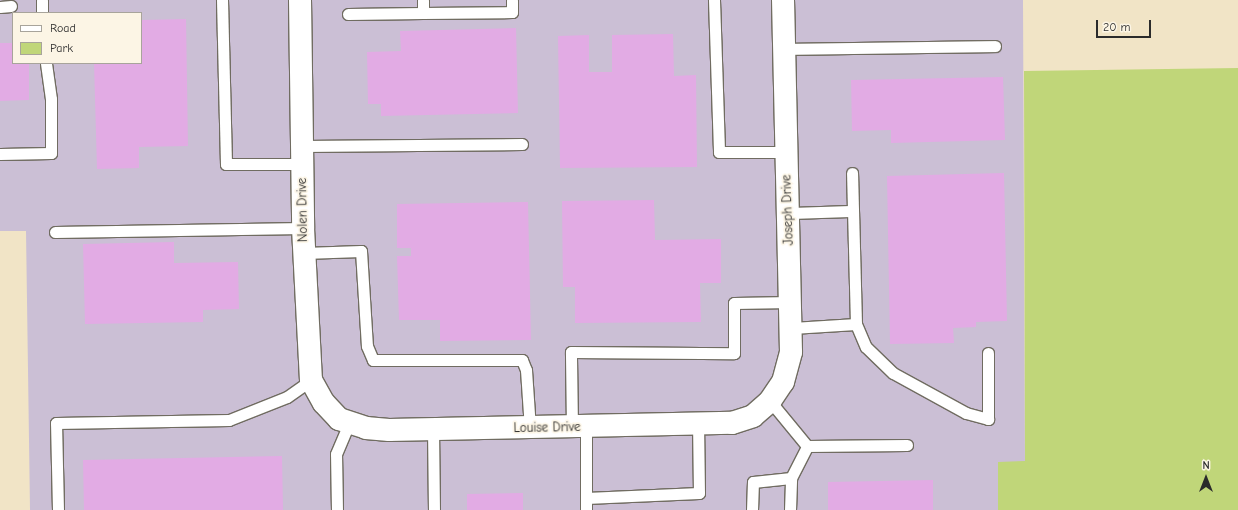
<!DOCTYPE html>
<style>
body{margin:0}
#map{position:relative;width:1238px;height:510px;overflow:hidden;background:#f1e4c6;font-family:"Comic Neue",sans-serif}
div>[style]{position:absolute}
.industrial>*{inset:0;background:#cbbfd5}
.green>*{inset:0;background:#c0d679}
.building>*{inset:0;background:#e2abe4}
.roads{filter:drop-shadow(1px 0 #706c61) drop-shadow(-1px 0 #706c61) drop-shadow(0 1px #706c61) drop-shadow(0 -1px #706c61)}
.lane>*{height:11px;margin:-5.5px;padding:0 5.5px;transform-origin:5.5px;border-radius:5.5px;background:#fff}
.street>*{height:22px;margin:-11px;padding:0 11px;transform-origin:11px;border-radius:11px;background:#fff}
span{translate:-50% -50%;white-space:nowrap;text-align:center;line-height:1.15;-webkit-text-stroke:3.5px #fcf5e5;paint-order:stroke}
.street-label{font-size:13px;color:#2b2b2b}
.legend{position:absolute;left:12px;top:12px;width:130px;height:52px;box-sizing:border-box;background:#fcf5e5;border:1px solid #a8a49b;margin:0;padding:5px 7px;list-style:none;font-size:12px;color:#2b2b2b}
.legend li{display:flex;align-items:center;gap:8px;height:20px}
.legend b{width:20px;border:1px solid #a8a49b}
.north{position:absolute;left:1186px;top:458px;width:40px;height:40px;-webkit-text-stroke:3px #fcf5e5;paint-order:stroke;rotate:0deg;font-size:11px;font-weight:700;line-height:16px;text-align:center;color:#2b2b2b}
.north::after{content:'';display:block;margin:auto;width:14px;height:18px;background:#2b2b2b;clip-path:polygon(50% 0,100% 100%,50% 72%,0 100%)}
.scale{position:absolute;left:1096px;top:20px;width:55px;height:18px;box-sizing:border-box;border:2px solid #2b2b2b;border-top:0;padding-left:5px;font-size:12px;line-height:14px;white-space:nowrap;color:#2b2b2b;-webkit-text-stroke:3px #fcf5e5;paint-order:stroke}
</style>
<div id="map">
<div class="industrial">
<i style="clip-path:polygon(evenodd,0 0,1023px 0,1025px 462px,998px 463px,998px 510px,30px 510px,26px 231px,0 231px,0 0,13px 13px,141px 13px,141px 63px,13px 63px,13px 13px)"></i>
</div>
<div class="green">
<i style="clip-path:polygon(1238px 68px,1238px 510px,998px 510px,998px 462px,1025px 461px,1024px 71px)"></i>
</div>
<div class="building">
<i style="clip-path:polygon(186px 19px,188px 146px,139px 147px,139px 168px,97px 169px,94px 63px,141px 63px,141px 20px)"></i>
<i style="clip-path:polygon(516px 28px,518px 113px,381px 116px,381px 104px,368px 104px,367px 52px,401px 51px,400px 31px)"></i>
<i style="clip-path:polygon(673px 34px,674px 76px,696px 75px,697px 167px,560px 168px,558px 36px,589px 35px,589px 72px,612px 72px,612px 35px)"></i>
<i style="clip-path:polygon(0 43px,13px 43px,13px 63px,29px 63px,29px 100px,0 101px)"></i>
<i style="clip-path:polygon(1003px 77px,1005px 140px,891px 143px,891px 130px,852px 131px,851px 80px)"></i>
<i style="clip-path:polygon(1004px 173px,1007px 321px,976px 322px,976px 327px,953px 328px,954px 343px,890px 344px,887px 176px)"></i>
<i style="clip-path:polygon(654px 200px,655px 240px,721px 239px,721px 283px,700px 283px,701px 322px,575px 323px,575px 287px,563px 287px,562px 201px)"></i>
<i style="clip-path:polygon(528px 202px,531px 340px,440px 341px,440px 320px,399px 320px,397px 256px,411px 256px,411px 248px,397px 248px,397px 204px)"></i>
<i style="clip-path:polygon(174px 242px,174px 263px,238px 262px,239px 309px,203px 310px,203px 322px,85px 324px,83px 244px)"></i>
<i style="clip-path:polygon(282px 456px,283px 510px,84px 510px,83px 460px)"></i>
<i style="clip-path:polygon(933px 480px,933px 510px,828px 510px,828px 482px)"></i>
<i style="clip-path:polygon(523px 493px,523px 510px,467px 510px,467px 494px)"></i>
</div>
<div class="roads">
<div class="lane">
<i style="left:42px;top:0;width:13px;rotate:90deg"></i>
<i style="left:222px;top:0;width:164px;rotate:88.6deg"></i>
<i style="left:226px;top:164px;width:77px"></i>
<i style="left:423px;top:0;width:13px;rotate:90deg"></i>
<i style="left:423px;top:13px;width:89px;rotate:-0.6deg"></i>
<i style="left:512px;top:12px;width:12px;rotate:-90deg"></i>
<i style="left:714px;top:0;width:152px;rotate:88.1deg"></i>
<i style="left:719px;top:152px;width:68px"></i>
<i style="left:0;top:7px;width:11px;rotate:-5deg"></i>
<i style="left:348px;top:14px;width:75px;rotate:-0.8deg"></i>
<i style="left:785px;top:49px;width:210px;rotate:-0.8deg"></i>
<i style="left:302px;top:146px;width:220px;rotate:-0.5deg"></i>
<i style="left:0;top:154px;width:51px;rotate:-1.1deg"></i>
<i style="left:51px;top:153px;width:54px;rotate:-90deg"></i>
<i style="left:51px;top:99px;width:36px;rotate:-98deg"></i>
<i style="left:789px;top:213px;width:63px;rotate:-1.8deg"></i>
<i style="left:55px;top:232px;width:248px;rotate:-0.9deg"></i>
<i style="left:304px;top:253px;width:57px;rotate:-2deg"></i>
<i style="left:361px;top:251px;width:95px;rotate:86.4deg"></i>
<i style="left:367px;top:346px;width:15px;rotate:67deg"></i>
<i style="left:373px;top:360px;width:149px"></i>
<i style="left:522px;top:360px;width:11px;rotate:68deg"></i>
<i style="left:526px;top:370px;width:58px;rotate:86.1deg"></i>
<i style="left:856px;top:324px;width:25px;rotate:67deg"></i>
<i style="left:866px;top:347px;width:37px;rotate:44deg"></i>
<i style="left:893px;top:373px;width:83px;rotate:28.7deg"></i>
<i style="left:966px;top:413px;width:23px;rotate:15deg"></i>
<i style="left:988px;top:419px;width:66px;rotate:-90deg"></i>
<i style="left:792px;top:328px;width:64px;rotate:-3.6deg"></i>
<i style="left:856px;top:324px;width:151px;rotate:-91.5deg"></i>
<i style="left:770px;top:401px;width:58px;rotate:50.6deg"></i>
<i style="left:807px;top:446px;width:100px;rotate:-0.6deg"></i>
<i style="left:572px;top:428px;width:76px;rotate:-90.8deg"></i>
<i style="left:571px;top:352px;width:163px;rotate:0.4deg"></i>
<i style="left:734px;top:353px;width:50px;rotate:-90deg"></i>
<i style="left:734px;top:303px;width:57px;rotate:-1deg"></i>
<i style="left:586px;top:428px;width:82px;rotate:90deg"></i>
<i style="left:433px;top:429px;width:81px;rotate:89.3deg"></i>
<i style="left:586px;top:498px;width:113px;rotate:-2.5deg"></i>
<i style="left:699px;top:493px;width:68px;rotate:-90.8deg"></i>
<i style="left:58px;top:510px;width:87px;rotate:-91.3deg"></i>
<i style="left:56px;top:423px;width:173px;rotate:-1deg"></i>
<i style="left:229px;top:420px;width:62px;rotate:-21.6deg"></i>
<i style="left:287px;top:397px;width:29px;rotate:-35deg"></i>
<i style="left:337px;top:510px;width:56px;rotate:-91deg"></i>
<i style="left:336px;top:454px;width:33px;rotate:-67deg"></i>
<i style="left:752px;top:510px;width:28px;rotate:-88deg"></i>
<i style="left:753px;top:482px;width:38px;rotate:-6deg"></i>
<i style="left:790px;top:510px;width:32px;rotate:-88deg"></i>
<i style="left:791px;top:478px;width:36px;rotate:-63deg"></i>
</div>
<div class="street">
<i style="left:300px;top:0;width:228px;rotate:89.2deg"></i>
<i style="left:303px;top:228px;width:152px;rotate:87deg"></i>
<i style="left:311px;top:380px;width:26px;rotate:61deg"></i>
<i style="left:324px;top:403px;width:22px;rotate:47deg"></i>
<i style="left:339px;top:419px;width:28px;rotate:18deg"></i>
<i style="left:366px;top:428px;width:23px;rotate:5deg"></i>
<i style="left:389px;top:430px;width:343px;rotate:-1.2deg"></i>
<i style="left:732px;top:423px;width:22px;rotate:-18deg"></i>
<i style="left:753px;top:416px;width:23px;rotate:-41deg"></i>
<i style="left:770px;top:401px;width:23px;rotate:-56deg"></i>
<i style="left:783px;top:382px;width:31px;rotate:-75deg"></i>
<i style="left:791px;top:352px;width:352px;rotate:-91.3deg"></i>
</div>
</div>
<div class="street-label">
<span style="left:303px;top:210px;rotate:-91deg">Nolen Drive</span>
<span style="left:788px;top:210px;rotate:-92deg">Joseph Drive</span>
<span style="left:547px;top:428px;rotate:-1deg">Louise Drive</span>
</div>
<ul class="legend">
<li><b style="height:5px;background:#fff"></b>Road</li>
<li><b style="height:11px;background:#c0d679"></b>Park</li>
</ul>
<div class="north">N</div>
<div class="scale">20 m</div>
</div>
